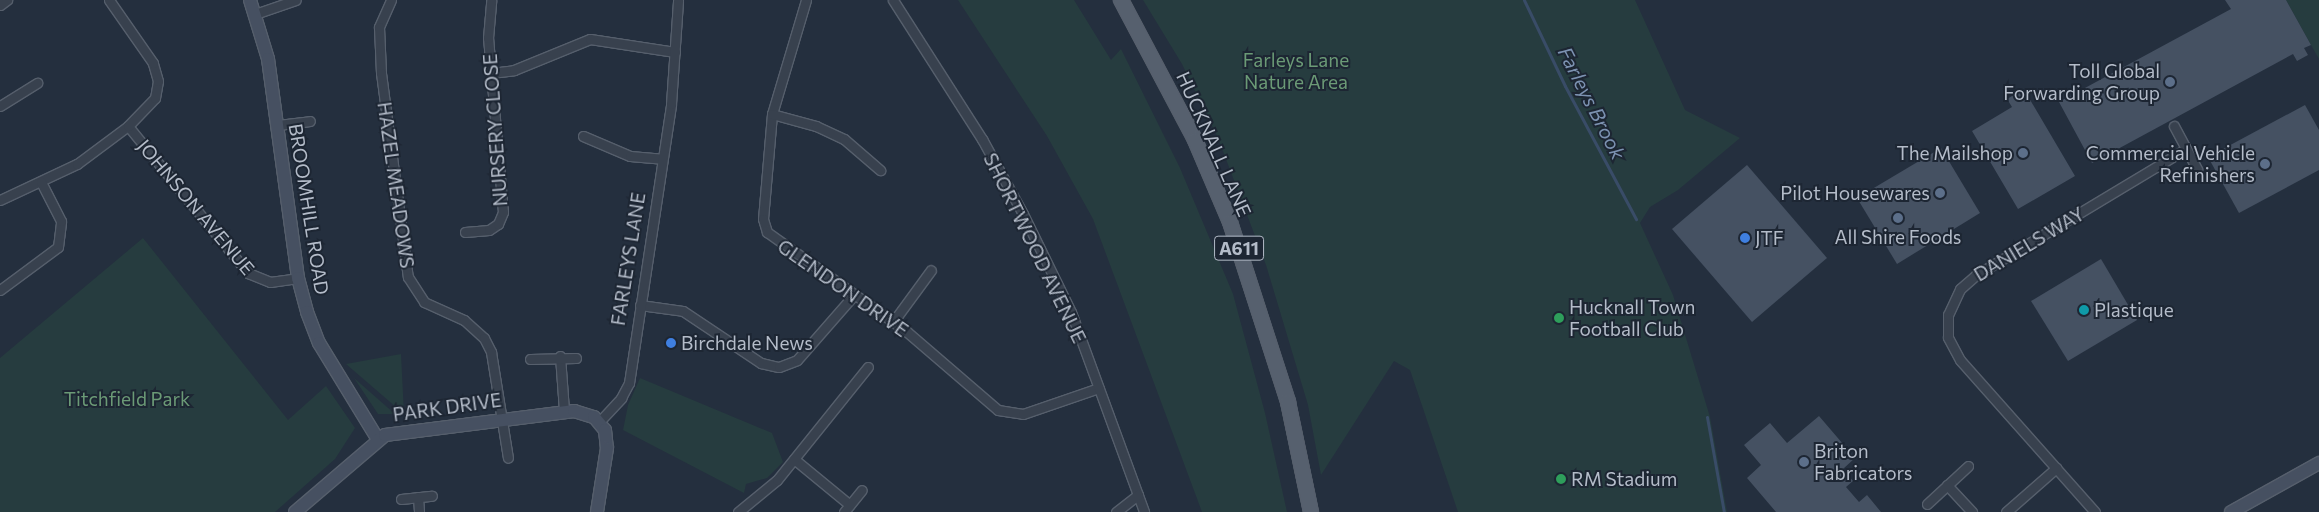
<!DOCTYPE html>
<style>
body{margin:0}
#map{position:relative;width:2319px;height:512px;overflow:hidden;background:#242f3e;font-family:Commissioner,sans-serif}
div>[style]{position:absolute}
.green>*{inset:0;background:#263c3f}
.stream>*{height:3px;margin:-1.5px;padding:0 1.5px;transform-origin:1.5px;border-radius:1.5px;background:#394c67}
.building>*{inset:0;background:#455162}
.roads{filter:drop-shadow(1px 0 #565f6c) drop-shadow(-1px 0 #565f6c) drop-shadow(0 1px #565f6c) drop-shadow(0 -1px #565f6c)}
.street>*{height:9px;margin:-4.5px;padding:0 4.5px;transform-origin:4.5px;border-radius:4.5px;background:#38414e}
.secondary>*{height:12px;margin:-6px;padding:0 6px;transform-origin:6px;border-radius:6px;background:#465061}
.primary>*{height:14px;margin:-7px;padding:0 7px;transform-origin:7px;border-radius:7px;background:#56606e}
.dots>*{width:14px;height:14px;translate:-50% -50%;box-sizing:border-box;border:2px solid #1d2633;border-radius:50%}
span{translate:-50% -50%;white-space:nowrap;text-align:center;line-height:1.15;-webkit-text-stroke:4px #1d2633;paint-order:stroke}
.shield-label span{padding:1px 4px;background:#1d2633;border:1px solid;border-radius:4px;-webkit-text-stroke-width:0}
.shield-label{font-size:18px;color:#b4bcc9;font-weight:700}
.park-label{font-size:19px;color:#6b9a76}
.poi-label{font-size:19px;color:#b4bcc9}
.right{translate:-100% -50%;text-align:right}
.left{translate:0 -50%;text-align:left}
.street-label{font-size:19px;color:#b4bcc9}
.water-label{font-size:20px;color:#7c92b1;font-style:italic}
</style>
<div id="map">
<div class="green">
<i style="clip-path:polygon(958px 0,1074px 0,1111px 60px,1121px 49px,1180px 168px,1233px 294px,1265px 413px,1287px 512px,1202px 512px,1093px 219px,1047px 136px)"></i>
<i style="clip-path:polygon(1143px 0,1635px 0,1685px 110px,1740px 138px,1678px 190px,1650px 207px,1640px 223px,1673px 295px,1710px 417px,1727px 512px,1458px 512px,1410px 370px,1394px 361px,1321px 475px,1308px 405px,1266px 265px,1218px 138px,1182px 64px)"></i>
<i style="clip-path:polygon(2286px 0,2319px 0,2319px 59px,2311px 45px)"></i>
<i style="clip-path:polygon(143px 238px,288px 420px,326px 386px,355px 428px,335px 459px,275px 512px,0 512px,0 358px)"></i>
<i style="clip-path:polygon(401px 354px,404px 414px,346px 364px)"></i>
<i style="clip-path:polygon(354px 378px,395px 414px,378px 414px)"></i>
<i style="clip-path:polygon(640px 378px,772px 433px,783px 462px,767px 478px,746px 484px,744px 493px,623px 430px,628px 405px)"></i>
</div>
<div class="stream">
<i style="left:1524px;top:0;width:95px;rotate:64.5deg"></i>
<i style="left:1565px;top:86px;width:151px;rotate:61.9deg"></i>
<i style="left:1707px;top:417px;width:97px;rotate:79.9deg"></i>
</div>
<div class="building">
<i style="clip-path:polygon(2225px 0,2286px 0,2311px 45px,2304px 48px,2308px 55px,2297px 61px,2293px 54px,2092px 163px,2059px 102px,2231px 9px)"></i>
<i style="clip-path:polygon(2019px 92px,2024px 100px,2029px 98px,2075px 176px,2018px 209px,1972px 131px,2012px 107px,2007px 99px)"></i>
<i style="clip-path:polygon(2305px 105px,2319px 130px,2319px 170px,2239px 213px,2208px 157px)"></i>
<i style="clip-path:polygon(1941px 148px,1980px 213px,1897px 264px,1857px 198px)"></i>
<i style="clip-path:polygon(1747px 165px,1827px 258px,1752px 322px,1672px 229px)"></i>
<i style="clip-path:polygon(2101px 259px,2137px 320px,2068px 361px,2031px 301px)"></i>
<i style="clip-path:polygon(1819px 416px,1855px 458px,1843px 469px,1853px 481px,1846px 487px,1859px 502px,1867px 495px,1881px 512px,1776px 512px,1747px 478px,1761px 465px,1744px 445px,1770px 423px,1787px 443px)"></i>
</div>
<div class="roads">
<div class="street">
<i style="left:391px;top:0;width:30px;rotate:114deg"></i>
<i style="left:379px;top:27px;width:46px;rotate:87.5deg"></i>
<i style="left:381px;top:73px;width:206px;rotate:82.5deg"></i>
<i style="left:408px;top:277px;width:30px;rotate:57deg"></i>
<i style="left:424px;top:302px;width:44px;rotate:24.2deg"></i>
<i style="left:464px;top:320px;width:27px;rotate:42deg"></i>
<i style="left:484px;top:338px;width:16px;rotate:63deg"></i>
<i style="left:491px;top:352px;width:107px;rotate:80.9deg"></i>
<i style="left:806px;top:0;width:119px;rotate:106.6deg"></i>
<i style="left:772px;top:114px;width:105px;rotate:94.9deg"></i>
<i style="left:763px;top:219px;width:14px;rotate:73deg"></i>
<i style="left:767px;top:232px;width:171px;rotate:35.5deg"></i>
<i style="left:906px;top:331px;width:121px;rotate:40.7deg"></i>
<i style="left:998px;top:410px;width:25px;rotate:9deg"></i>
<i style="left:1023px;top:414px;width:80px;rotate:-18.9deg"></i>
<i style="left:893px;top:0;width:165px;rotate:57.4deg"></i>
<i style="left:982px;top:139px;width:85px;rotate:61.3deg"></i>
<i style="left:1023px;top:214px;width:109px;rotate:63.9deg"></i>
<i style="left:1071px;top:312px;width:213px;rotate:69.9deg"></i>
<i style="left:0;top:5px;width:9px;rotate:-36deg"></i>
<i style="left:255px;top:14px;width:43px;rotate:-18.9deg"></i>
<i style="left:491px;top:73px;width:23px;rotate:-7deg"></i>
<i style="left:514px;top:70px;width:82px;rotate:-22.2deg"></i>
<i style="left:590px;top:39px;width:86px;rotate:8.7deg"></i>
<i style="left:0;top:106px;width:44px;rotate:-31.9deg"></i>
<i style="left:772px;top:114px;width:46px;rotate:15.3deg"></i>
<i style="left:816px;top:126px;width:31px;rotate:25deg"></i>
<i style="left:844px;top:139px;width:48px;rotate:40.7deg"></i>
<i style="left:278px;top:125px;width:32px;rotate:-7deg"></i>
<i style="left:128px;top:126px;width:190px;rotate:50.8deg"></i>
<i style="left:248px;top:273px;width:24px;rotate:22deg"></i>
<i style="left:270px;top:282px;width:28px;rotate:-8deg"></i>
<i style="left:2174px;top:126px;width:49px;rotate:61.9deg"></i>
<i style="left:583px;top:136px;width:51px;rotate:23.1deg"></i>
<i style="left:630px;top:156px;width:32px;rotate:5deg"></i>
<i style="left:0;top:200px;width:85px;rotate:-25.1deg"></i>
<i style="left:77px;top:164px;width:64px;rotate:-36.7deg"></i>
<i style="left:128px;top:126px;width:39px;rotate:-46deg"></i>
<i style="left:155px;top:98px;width:17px;rotate:-80deg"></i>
<i style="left:158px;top:81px;width:19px;rotate:-106deg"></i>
<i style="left:153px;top:63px;width:77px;rotate:-124.9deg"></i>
<i style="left:465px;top:232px;width:24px;rotate:-5deg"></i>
<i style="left:489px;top:230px;width:11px;rotate:-34deg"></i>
<i style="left:498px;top:224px;width:13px;rotate:-67deg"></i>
<i style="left:503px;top:212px;width:175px;rotate:-94.9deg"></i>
<i style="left:488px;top:38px;width:38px;rotate:-85deg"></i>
<i style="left:0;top:290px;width:72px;rotate:-36.6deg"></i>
<i style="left:58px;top:247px;width:26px;rotate:-83deg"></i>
<i style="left:61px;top:221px;width:44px;rotate:-117.1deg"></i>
<i style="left:640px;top:305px;width:43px;rotate:7.9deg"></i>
<i style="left:683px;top:311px;width:94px;rotate:33.7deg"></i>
<i style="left:761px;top:363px;width:18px;rotate:13deg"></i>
<i style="left:779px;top:367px;width:19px;rotate:-21deg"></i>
<i style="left:797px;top:360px;width:86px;rotate:-48.8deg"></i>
<i style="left:893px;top:322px;width:64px;rotate:-53.8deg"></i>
<i style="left:560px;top:356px;width:55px;rotate:85.8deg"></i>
<i style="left:530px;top:359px;width:46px;rotate:-1.2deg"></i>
<i style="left:599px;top:422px;width:33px;rotate:-47deg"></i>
<i style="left:621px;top:398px;width:17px;rotate:-62deg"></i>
<i style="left:629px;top:383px;width:282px;rotate:-81.4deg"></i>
<i style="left:671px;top:104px;width:104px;rotate:-86.1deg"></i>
<i style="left:794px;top:459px;width:72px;rotate:39.4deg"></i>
<i style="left:1947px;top:485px;width:37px;rotate:47deg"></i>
<i style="left:418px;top:497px;width:15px;rotate:86deg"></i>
<i style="left:401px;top:499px;width:31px;rotate:-6deg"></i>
<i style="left:1927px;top:504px;width:56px;rotate:-42.8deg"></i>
<i style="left:738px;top:512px;width:50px;rotate:-39.4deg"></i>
<i style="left:777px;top:480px;width:145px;rotate:-51.2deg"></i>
<i style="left:844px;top:512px;width:28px;rotate:-51deg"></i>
<i style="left:1116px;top:512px;width:28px;rotate:-38deg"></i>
<i style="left:2006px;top:512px;width:67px;rotate:-41.3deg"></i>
<i style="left:2095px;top:512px;width:203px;rotate:-131.6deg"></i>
<i style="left:1960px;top:360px;width:26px;rotate:-118deg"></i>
<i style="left:1948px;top:337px;width:22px;rotate:-90deg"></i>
<i style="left:1948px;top:315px;width:29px;rotate:-65deg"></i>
<i style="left:1960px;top:289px;width:21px;rotate:-41deg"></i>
<i style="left:1976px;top:275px;width:245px;rotate:-31deg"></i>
</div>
<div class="secondary">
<i style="left:250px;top:0;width:62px;rotate:73deg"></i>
<i style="left:268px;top:59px;width:221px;rotate:82.2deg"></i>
<i style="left:298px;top:278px;width:35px;rotate:75deg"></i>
<i style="left:307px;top:312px;width:33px;rotate:69deg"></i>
<i style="left:319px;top:343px;width:111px;rotate:58.6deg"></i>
<i style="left:295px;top:512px;width:118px;rotate:-40.5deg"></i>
<i style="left:385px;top:435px;width:191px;rotate:-7.2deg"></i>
<i style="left:574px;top:411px;width:21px;rotate:17deg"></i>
<i style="left:594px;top:417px;width:17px;rotate:50deg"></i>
<i style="left:605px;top:430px;width:18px;rotate:84deg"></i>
<i style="left:607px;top:448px;width:65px;rotate:98.9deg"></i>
<i style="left:2231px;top:512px;width:101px;rotate:-29.1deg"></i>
</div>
<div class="primary">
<i style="left:1121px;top:0;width:158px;rotate:62.1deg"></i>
<i style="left:1195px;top:140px;width:89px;rotate:66.9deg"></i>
<i style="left:1230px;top:222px;width:189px;rotate:72.1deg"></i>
<i style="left:1288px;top:402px;width:112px;rotate:78.2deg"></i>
</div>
</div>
<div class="dots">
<i style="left:2170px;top:82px;background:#5c6f8a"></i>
<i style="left:2023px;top:153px;background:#5c6f8a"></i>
<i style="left:2265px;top:164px;background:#5c6f8a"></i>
<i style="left:1940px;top:193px;background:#5c6f8a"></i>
<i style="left:1898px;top:218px;background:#5c6f8a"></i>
<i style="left:1745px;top:238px;background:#3f7fe0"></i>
<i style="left:2084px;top:310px;background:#0f9aa8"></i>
<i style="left:1559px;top:318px;background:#2e9e5b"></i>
<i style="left:671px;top:343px;background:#3f7fe0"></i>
<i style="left:1804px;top:462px;background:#5c6f8a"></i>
<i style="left:1561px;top:479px;background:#2e9e5b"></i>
</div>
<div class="shield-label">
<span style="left:1239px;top:248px">A611</span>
</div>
<div class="park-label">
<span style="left:1296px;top:71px">Farleys Lane<br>Nature Area</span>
<span style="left:127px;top:399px">Titchfield Park</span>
</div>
<div class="poi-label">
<span class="right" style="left:2160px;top:82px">Toll Global<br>Forwarding Group</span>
<span class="right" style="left:2013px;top:153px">The Mailshop</span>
<span class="right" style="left:2255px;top:164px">Commercial Vehicle<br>Refinishers</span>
<span class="right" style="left:1930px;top:193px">Pilot Housewares</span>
<span style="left:1898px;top:237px">All Shire Foods</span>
<span class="left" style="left:1755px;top:238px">JTF</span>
<span class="left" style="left:1569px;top:318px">Hucknall Town<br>Football Club</span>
<span class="left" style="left:2094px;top:310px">Plastique</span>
<span class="left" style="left:681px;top:343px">Birchdale News</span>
<span class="left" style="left:1814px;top:462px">Briton<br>Fabricators</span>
<span class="left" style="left:1571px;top:479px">RM Stadium</span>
</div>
<div class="street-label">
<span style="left:495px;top:130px;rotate:-94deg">NURSERY CLOSE</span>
<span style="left:1214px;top:144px;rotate:66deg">HUCKNALL LANE</span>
<span style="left:396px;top:185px;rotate:82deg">HAZEL MEADOWS</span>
<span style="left:196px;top:207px;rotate:50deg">JOHNSON AVENUE</span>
<span style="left:309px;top:209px;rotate:81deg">BROOMHILL ROAD</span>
<span style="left:2029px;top:244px;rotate:-31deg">DANIELS WAY</span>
<span style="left:1035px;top:248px;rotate:64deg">SHORTWOOD AVENUE</span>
<span style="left:628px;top:259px;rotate:-81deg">FARLEYS LANE</span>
<span style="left:843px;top:288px;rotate:35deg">GLENDON DRIVE</span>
<span style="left:447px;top:407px;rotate:-8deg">PARK DRIVE</span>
</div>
<div class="water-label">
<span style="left:1592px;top:103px;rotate:63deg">Farleys Brook</span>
</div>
</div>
